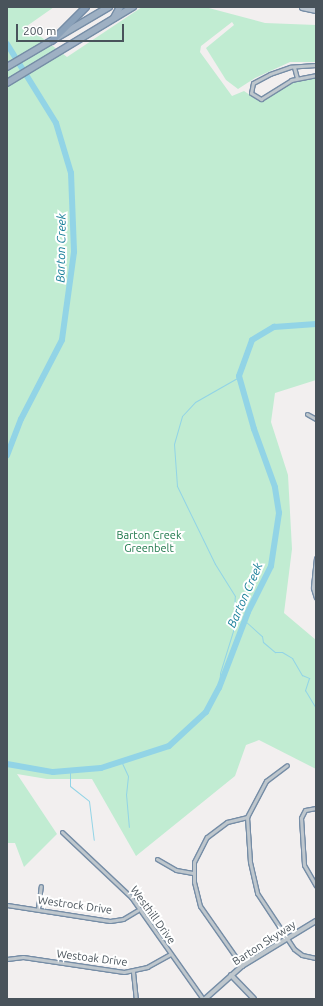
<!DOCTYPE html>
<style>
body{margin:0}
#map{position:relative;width:323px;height:1006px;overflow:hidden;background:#f2efef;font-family:Ubuntu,sans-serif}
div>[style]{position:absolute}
.green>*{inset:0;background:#c1ecd2}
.stream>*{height:1px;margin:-0.5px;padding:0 0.5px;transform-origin:0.5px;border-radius:0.5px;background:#92d4e6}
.river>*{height:6px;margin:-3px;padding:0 3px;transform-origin:3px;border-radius:3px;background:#92d4e6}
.roads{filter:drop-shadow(1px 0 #768da6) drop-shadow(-1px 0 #768da6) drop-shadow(0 1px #768da6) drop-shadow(0 -1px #768da6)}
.minor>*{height:3px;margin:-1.5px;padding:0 1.5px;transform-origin:1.5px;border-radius:1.5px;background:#bfc7cd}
.tertiary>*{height:4px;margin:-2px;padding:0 2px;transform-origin:2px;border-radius:2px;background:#bfc7cd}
.secondary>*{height:4.5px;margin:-2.25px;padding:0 2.25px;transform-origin:2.25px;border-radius:2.25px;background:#bfc8d2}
.trunk>*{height:5.5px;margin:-2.75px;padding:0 2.75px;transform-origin:2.75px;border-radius:2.75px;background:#9eb0c3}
.motorway>*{height:6px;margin:-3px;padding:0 3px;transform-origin:3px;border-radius:3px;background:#8ba2ba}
span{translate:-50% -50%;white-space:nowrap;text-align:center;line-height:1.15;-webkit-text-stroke:4px #fff;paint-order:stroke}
.park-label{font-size:11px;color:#1e784b}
.street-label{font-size:11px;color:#49535b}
.water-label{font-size:12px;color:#177e99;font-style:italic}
.frame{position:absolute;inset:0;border:8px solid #49535b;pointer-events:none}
.scale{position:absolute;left:16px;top:24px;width:108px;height:18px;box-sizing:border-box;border:2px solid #49535b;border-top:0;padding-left:5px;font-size:12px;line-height:14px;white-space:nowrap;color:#49535b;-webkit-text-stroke:3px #fff;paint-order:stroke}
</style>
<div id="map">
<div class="green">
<i style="clip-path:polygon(7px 7px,54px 7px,27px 26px,67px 57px,142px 7px,205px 7px,265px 23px,316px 25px,316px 62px,290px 62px,255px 78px,238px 89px,226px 80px,206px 48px,234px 25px,232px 22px,201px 46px,200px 52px,232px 96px,244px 91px,259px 101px,296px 80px,316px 77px,316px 380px,275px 393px,271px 422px,288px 475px,292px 549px,284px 613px,316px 640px,316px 769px,259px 740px,246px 745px,235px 776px,136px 856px,92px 779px,47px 779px,17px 774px,57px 834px,24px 867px,15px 843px,7px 843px)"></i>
</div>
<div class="stream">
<i style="left:244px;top:620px;width:24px;rotate:42deg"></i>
<i style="left:262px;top:636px;width:6px;rotate:81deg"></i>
<i style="left:263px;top:642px;width:16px;rotate:40deg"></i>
<i style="left:275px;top:652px;width:7px"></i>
<i style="left:282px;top:652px;width:12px;rotate:31deg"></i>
<i style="left:292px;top:658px;width:20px;rotate:60deg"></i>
<i style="left:302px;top:675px;width:8px;rotate:23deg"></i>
<i style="left:309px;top:678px;width:13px;rotate:108deg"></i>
<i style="left:305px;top:690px;width:21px;rotate:59deg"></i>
<i style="left:219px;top:688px;width:15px;rotate:-86deg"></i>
<i style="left:220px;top:673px;width:44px;rotate:-72.8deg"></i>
<i style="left:233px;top:631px;width:35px;rotate:-87deg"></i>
<i style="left:235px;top:596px;width:38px;rotate:-122deg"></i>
<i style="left:215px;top:564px;width:87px;rotate:-116deg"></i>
<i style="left:177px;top:486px;width:42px;rotate:-94.1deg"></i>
<i style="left:174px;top:444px;width:29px;rotate:-74deg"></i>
<i style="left:182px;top:416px;width:19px;rotate:-47deg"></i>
<i style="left:195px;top:402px;width:51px;rotate:-29.6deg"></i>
<i style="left:122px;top:763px;width:14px;rotate:65deg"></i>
<i style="left:128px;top:776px;width:18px;rotate:96deg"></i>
<i style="left:126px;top:794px;width:33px;rotate:85deg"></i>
<i style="left:70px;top:771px;width:15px;rotate:90deg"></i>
<i style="left:70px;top:786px;width:24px;rotate:38deg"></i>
<i style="left:89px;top:801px;width:39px;rotate:83deg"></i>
</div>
<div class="river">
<i style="left:7px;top:44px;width:93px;rotate:58.2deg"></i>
<i style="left:56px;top:123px;width:52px;rotate:73.3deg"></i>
<i style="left:71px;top:173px;width:79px;rotate:87.8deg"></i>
<i style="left:74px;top:252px;width:89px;rotate:97.8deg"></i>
<i style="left:62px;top:340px;width:89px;rotate:117.4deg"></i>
<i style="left:21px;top:419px;width:39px;rotate:111deg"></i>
<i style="left:7px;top:764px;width:47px;rotate:9.9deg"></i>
<i style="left:53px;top:772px;width:48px;rotate:-4.8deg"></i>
<i style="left:101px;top:768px;width:71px;rotate:-17.9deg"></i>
<i style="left:169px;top:746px;width:50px;rotate:-42.6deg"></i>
<i style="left:206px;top:712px;width:27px;rotate:-62deg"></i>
<i style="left:219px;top:688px;width:81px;rotate:-69.1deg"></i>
<i style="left:248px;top:612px;width:51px;rotate:-63.4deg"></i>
<i style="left:271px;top:566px;width:54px;rotate:-81.4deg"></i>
<i style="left:279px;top:513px;width:26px;rotate:-99deg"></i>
<i style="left:275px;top:487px;width:62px;rotate:-109.9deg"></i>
<i style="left:254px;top:429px;width:55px;rotate:-105.8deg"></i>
<i style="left:239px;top:376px;width:38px;rotate:-70deg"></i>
<i style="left:252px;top:340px;width:26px;rotate:-31deg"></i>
<i style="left:274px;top:327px;width:42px;rotate:-4.1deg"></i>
</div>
<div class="roads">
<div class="minor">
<i style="left:316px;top:65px;width:26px;rotate:176deg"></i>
<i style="left:290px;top:67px;width:21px;rotate:161deg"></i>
<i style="left:270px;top:74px;width:19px;rotate:152deg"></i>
<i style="left:253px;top:83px;width:10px;rotate:101deg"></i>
<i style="left:251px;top:93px;width:12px;rotate:31deg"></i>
<i style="left:261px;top:99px;width:36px;rotate:-32deg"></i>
<i style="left:291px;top:80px;width:25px;rotate:-11deg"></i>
<i style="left:294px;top:67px;width:11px;rotate:75deg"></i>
<i style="left:307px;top:414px;width:10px;rotate:29deg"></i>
<i style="left:316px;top:558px;width:30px;rotate:96deg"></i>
<i style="left:313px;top:588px;width:10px;rotate:73deg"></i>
<i style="left:316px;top:808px;width:11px;rotate:170deg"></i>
<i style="left:305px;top:810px;width:9px;rotate:117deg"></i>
<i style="left:301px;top:818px;width:47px;rotate:86.3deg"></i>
<i style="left:304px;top:865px;width:24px;rotate:60deg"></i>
<i style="left:247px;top:817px;width:45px;rotate:86.2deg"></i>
<i style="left:250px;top:862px;width:32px;rotate:77deg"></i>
<i style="left:257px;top:893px;width:67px;rotate:56.5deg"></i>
<i style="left:294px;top:949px;width:10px;rotate:37deg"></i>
<i style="left:302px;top:955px;width:14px;rotate:12deg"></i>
<i style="left:62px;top:832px;width:95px;rotate:43.3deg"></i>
<i style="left:131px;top:897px;width:125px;rotate:54.8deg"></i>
<i style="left:157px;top:859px;width:22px;rotate:30deg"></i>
<i style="left:176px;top:870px;width:17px;rotate:10deg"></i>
<i style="left:7px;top:905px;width:104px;rotate:8.8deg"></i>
<i style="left:110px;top:921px;width:13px;rotate:-9deg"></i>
<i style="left:123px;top:919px;width:17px;rotate:-31deg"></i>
<i style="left:38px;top:909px;width:23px;rotate:-83deg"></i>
<i style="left:7px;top:959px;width:16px;rotate:-7deg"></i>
<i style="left:23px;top:957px;width:102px;rotate:8.4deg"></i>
<i style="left:124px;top:972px;width:24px;rotate:-12deg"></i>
<i style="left:147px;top:967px;width:26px;rotate:-29deg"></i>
<i style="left:242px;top:966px;width:73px;rotate:-125deg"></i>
<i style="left:200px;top:906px;width:25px;rotate:-104deg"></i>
<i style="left:194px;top:882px;width:20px;rotate:-90deg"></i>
<i style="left:194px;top:862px;width:28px;rotate:-63deg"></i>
<i style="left:207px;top:837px;width:25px;rotate:-37deg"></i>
<i style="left:227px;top:822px;width:21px;rotate:-14deg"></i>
<i style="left:247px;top:817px;width:41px;rotate:-62.2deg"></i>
<i style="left:266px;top:781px;width:26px;rotate:-37deg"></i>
<i style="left:133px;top:972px;width:27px;rotate:84deg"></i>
</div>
<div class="tertiary">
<i style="left:231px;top:975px;width:33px;rotate:46deg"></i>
<i style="left:205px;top:999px;width:50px;rotate:-41.7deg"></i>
<i style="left:242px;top:966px;width:87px;rotate:-31.3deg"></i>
</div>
<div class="secondary">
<i style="left:302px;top:7px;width:14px;rotate:12deg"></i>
</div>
<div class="trunk">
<i style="left:114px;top:18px;width:13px;rotate:-61deg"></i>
<i style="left:7px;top:67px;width:118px;rotate:-30.5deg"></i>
<i style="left:7px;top:83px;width:147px;rotate:-31.1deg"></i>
</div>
<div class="motorway">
<i style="left:52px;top:41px;width:48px;rotate:-45deg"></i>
</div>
</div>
<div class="park-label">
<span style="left:149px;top:542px">Barton Creek<br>Greenbelt</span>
</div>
<div class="street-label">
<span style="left:75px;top:905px;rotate:8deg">Westrock Drive</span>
<span style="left:153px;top:915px;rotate:54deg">Westhill Drive</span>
<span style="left:264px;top:943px;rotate:-33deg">Barton Skyway</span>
<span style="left:92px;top:958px;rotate:7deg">Westoak Drive</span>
</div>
<div class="water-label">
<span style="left:61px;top:248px;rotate:-89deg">Barton Creek</span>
<span style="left:245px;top:595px;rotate:-66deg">Barton Creek</span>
</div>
<div class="frame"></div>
<div class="scale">200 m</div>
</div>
